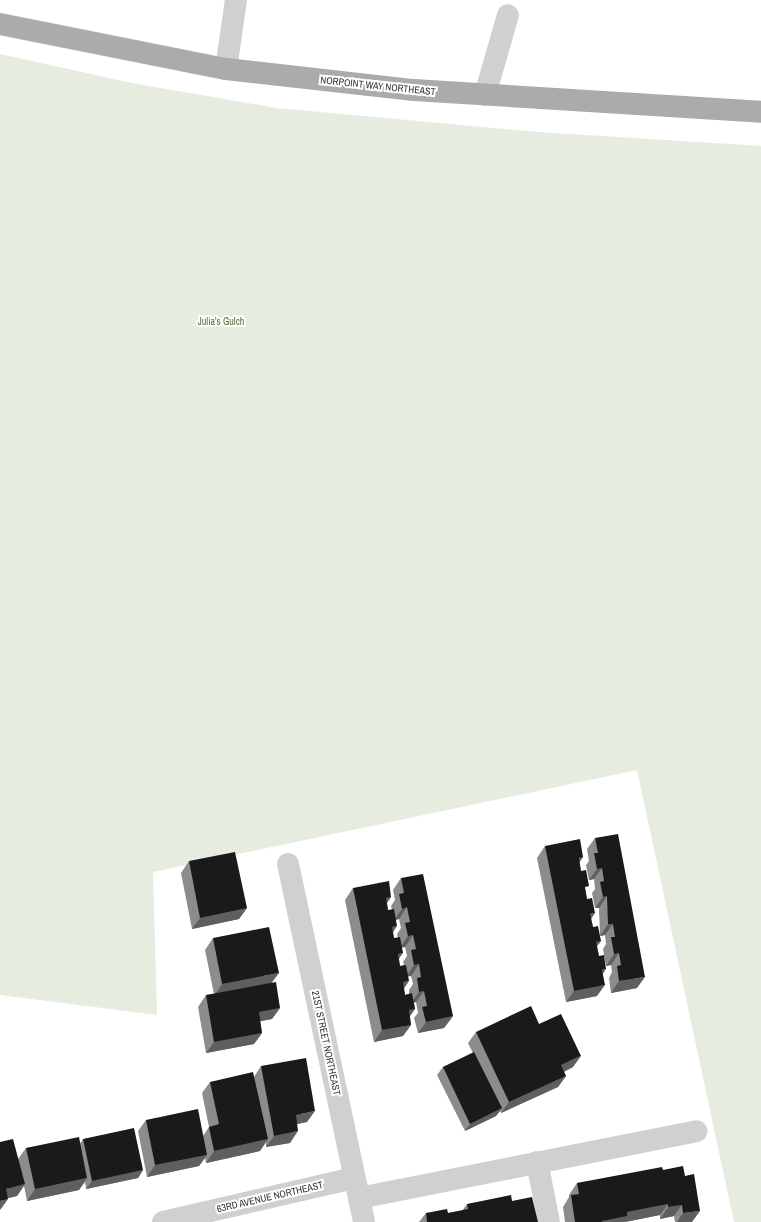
<!DOCTYPE html>
<style>
body{margin:0}
#map{position:relative;width:761px;height:1222px;overflow:hidden;background:#fff;font-family:"Archivo Narrow",sans-serif}
div>[style]{position:absolute}
.green>*{inset:0;background:#e6ecdf}
.minor>*{height:22px;margin:-11px;padding:0 11px;transform-origin:11px;border-radius:11px;background:#d0d0d0}
.major>*{height:22px;margin:-11px;padding:0 11px;transform-origin:11px;border-radius:11px;background:#ababab}
.wall>*{inset:0;background:#8c8c8c}
.shaded-wall>*{inset:0;background:#5f5f5f}
.building>*{inset:0;background:#1a1a1a}
span{translate:-50% -50%;white-space:nowrap;text-align:center;line-height:1.15;-webkit-text-stroke:4px #fff;paint-order:stroke}
.street-label{font-size:10px;color:#333}
.park-label{font-size:10px;color:#56703f}
</style>
<div id="map">
<div class="green">
<i style="clip-path:polygon(0 54px,132px 83px,277px 108px,537px 132px,761px 146px,761px 1222px,734px 1222px,637px 770px,153px 872px,157px 1015px,0 995px)"></i>
</div>
<div class="minor">
<i style="left:226px;top:69px;width:70px;rotate:-81.8deg"></i>
<i style="left:485px;top:95px;width:83px;rotate:-74deg"></i>
<i style="left:288px;top:864px;width:366px;rotate:78deg"></i>
<i style="left:537px;top:1162px;width:61px;rotate:78.7deg"></i>
<i style="left:359px;top:1198px;width:344px;rotate:-11.2deg"></i>
<i style="left:163px;top:1222px;width:196px;rotate:-13deg"></i>
</div>
<div class="major">
<i style="left:0;top:24px;width:230px;rotate:11.3deg"></i>
<i style="left:226px;top:69px;width:189px;rotate:6.4deg"></i>
<i style="left:414px;top:90px;width:348px;rotate:3.6deg"></i>
</div>
<div class="wall">
<i style="clip-path:polygon(595px 838px,637px 988px,611px 993px,609px 978px,612px 972px,611px 965px,606px 966px,603px 949px,606px 944px,605px 935px,600px 936px,599px 908px,595px 908px,592px 893px,595px 889px,594px 879px,589px 880px,586px 865px,589px 861px,587px 849px)"></i>
<i style="clip-path:polygon(545px 846px,583px 857px,579px 862px,593px 927px,601px 941px,597px 946px,603px 974px,597px 996px,566px 1002px,537px 858px)"></i>
<i style="clip-path:polygon(189px 861px,247px 908px,239px 919px,192px 929px,181px 873px)"></i>
<i style="clip-path:polygon(evenodd,401px 878px,453px 1016px,444px 1028px,418px 1033px,414px 1018px,418px 1013px,416px 1002px,414px 1003px,415px 1009px,410px 1016px,411px 1025px,403px 1036px,374px 1042px,345px 900px,353px 888px,391px 897px,387px 903px,388px 910px,392px 910px,391px 906px,395px 900px,393px 890px,401px 878px,399px 919px,401px 928px,397px 934px,398px 938px,394px 938px,393px 933px,396px 920px,399px 919px,401px 878px,402px 947px,405px 947px,407px 956px,403px 962px,404px 965px,400px 966px,399px 959px,402px 947px,401px 878px,408px 976px,411px 976px,413px 984px,409px 990px,409px 994px,405px 995px,404px 988px,408px 976px)"></i>
<i style="clip-path:polygon(213px 938px,272px 983px,280px 1008px,272px 1019px,260px 1021px,262px 1033px,254px 1044px,206px 1053px,198px 1007px,206px 995px,214px 994px,205px 950px)"></i>
<i style="clip-path:polygon(539px 1024px,573px 1067px,564px 1072px,566px 1076px,558px 1087px,501px 1113px,500px 1111px,496px 1116px,465px 1131px,437px 1075px,443px 1067px,473px 1053px,468px 1043px,476px 1032px)"></i>
<i style="clip-path:polygon(261px 1066px,307px 1122px,297px 1124px,290px 1143px,266px 1147px,266px 1142px,260px 1151px,206px 1163px,205px 1158px,199px 1166px,147px 1177px,138px 1131px,146px 1120px,203px 1136px,209px 1127px,202px 1093px,210px 1082px,254px 1077px)"></i>
<i style="clip-path:polygon(83px 1139px,143px 1170px,138px 1178px,86px 1189px,85px 1182px,79px 1190px,27px 1201px,24px 1186px,17px 1196px,8px 1198px,0 1210px,18px 1159px,26px 1148px,80px 1144px)"></i>
<i style="clip-path:polygon(663px 1170px,692px 1222px,675px 1222px,674px 1216px,660px 1219px,660px 1215px,625px 1222px,565px 1222px,563px 1207px,569px 1197px,569px 1195px,577px 1183px)"></i>
<i style="clip-path:polygon(512px 1201px,538px 1222px,419px 1222px,426px 1213px,448px 1213px,462px 1211px,467px 1204px)"></i>
</div>
<div class="shaded-wall">
<i style="clip-path:polygon(583px 857px,575px 869px,579px 858px)"></i>
<i style="clip-path:polygon(602px 868px,594px 879px,589px 880px,597px 869px)"></i>
<i style="clip-path:polygon(607px 896px,599px 908px,595px 908px,603px 897px)"></i>
<i style="clip-path:polygon(391px 897px,383px 908px,386px 898px)"></i>
<i style="clip-path:polygon(407px 907px,399px 919px,394px 920px,402px 909px)"></i>
<i style="clip-path:polygon(247px 908px,239px 919px,192px 929px,200px 918px)"></i>
<i style="clip-path:polygon(595px 913px,587px 925px,590px 914px)"></i>
<i style="clip-path:polygon(608px 924px,613px 924px,605px 935px,600px 936px)"></i>
<i style="clip-path:polygon(397px 926px,389px 938px,392px 927px)"></i>
<i style="clip-path:polygon(413px 935px,405px 947px,400px 948px,408px 936px)"></i>
<i style="clip-path:polygon(601px 941px,592px 953px,596px 942px)"></i>
<i style="clip-path:polygon(403px 953px,395px 964px,398px 954px)"></i>
<i style="clip-path:polygon(619px 953px,611px 965px,606px 966px,614px 954px)"></i>
<i style="clip-path:polygon(419px 964px,411px 976px,406px 977px,414px 965px)"></i>
<i style="clip-path:polygon(606px 969px,598px 981px,602px 970px)"></i>
<i style="clip-path:polygon(279px 973px,270px 985px,214px 996px,222px 984px)"></i>
<i style="clip-path:polygon(645px 977px,637px 988px,611px 993px,619px 981px)"></i>
<i style="clip-path:polygon(409px 981px,401px 993px,403px 982px)"></i>
<i style="clip-path:polygon(605px 985px,597px 996px,566px 1002px,574px 991px)"></i>
<i style="clip-path:polygon(424px 991px,416px 1002px,411px 1003px,419px 992px)"></i>
<i style="clip-path:polygon(280px 1008px,272px 1019px,251px 1023px,259px 1012px)"></i>
<i style="clip-path:polygon(415px 1009px,407px 1020px,409px 1010px)"></i>
<i style="clip-path:polygon(453px 1016px,444px 1028px,418px 1033px,426px 1022px)"></i>
<i style="clip-path:polygon(411px 1025px,403px 1036px,374px 1042px,382px 1030px)"></i>
<i style="clip-path:polygon(262px 1033px,254px 1044px,206px 1053px,214px 1042px)"></i>
<i style="clip-path:polygon(581px 1056px,573px 1067px,553px 1077px,561px 1065px)"></i>
<i style="clip-path:polygon(566px 1076px,558px 1087px,501px 1113px,509px 1102px)"></i>
<i style="clip-path:polygon(502px 1108px,496px 1116px,465px 1131px,470px 1124px)"></i>
<i style="clip-path:polygon(315px 1111px,307px 1122px,288px 1126px,296px 1115px)"></i>
<i style="clip-path:polygon(298px 1131px,290px 1143px,266px 1147px,274px 1136px)"></i>
<i style="clip-path:polygon(268px 1139px,260px 1151px,206px 1163px,214px 1151px)"></i>
<i style="clip-path:polygon(207px 1155px,199px 1166px,147px 1177px,155px 1165px)"></i>
<i style="clip-path:polygon(143px 1170px,138px 1178px,86px 1189px,92px 1181px)"></i>
<i style="clip-path:polygon(87px 1178px,79px 1190px,27px 1201px,35px 1189px)"></i>
<i style="clip-path:polygon(25px 1184px,17px 1196px,0 1200px,6px 1189px)"></i>
<i style="clip-path:polygon(8px 1199px,0 1210px,0 1201px)"></i>
<i style="clip-path:polygon(668px 1204px,660px 1215px,625px 1222px,601px 1222px,602px 1221px,627px 1212px)"></i>
<i style="clip-path:polygon(682px 1205px,674px 1216px,660px 1219px,668px 1207px)"></i>
<i style="clip-path:polygon(700px 1211px,692px 1222px,677px 1222px,683px 1213px)"></i>
</div>
<div class="building">
<i style="clip-path:polygon(618px 834px,645px 977px,619px 981px,617px 966px,621px 965px,619px 953px,614px 954px,611px 937px,615px 937px,613px 924px,608px 924px,607px 896px,603px 897px,600px 882px,604px 881px,602px 868px,597px 869px,594px 853px,598px 853px,595px 838px)"></i>
<i style="clip-path:polygon(580px 839px,583px 857px,579px 858px,581px 871px,586px 870px,589px 886px,585px 887px,587px 899px,592px 898px,595px 913px,590px 914px,593px 927px,598px 926px,601px 941px,596px 942px,599px 956px,604px 955px,606px 969px,602px 970px,605px 985px,574px 991px,545px 846px)"></i>
<i style="clip-path:polygon(235px 852px,247px 908px,200px 918px,189px 861px)"></i>
<i style="clip-path:polygon(423px 874px,453px 1016px,426px 1022px,422px 1007px,427px 1006px,424px 991px,419px 992px,417px 978px,421px 977px,419px 964px,414px 965px,411px 950px,416px 949px,413px 935px,408px 936px,405px 923px,410px 922px,407px 907px,402px 909px,399px 894px,404px 893px,401px 878px)"></i>
<i style="clip-path:polygon(389px 881px,391px 897px,386px 898px,388px 910px,394px 909px,397px 926px,392px 927px,394px 938px,400px 937px,403px 953px,398px 954px,400px 966px,406px 965px,409px 981px,403px 982px,405px 995px,412px 993px,415px 1009px,409px 1010px,411px 1025px,382px 1030px,353px 888px)"></i>
<i style="clip-path:polygon(269px 927px,279px 973px,222px 984px,213px 938px)"></i>
<i style="clip-path:polygon(276px 982px,280px 1008px,259px 1012px,262px 1033px,214px 1042px,206px 995px)"></i>
<i style="clip-path:polygon(531px 1006px,539px 1024px,561px 1014px,581px 1056px,561px 1065px,566px 1076px,509px 1102px,476px 1032px)"></i>
<i style="clip-path:polygon(474px 1052px,502px 1108px,470px 1124px,443px 1067px)"></i>
<i style="clip-path:polygon(306px 1058px,315px 1111px,296px 1115px,298px 1131px,274px 1136px,261px 1066px)"></i>
<i style="clip-path:polygon(253px 1072px,268px 1139px,214px 1151px,209px 1127px,219px 1124px,210px 1082px)"></i>
<i style="clip-path:polygon(198px 1109px,207px 1155px,155px 1165px,146px 1120px)"></i>
<i style="clip-path:polygon(134px 1128px,143px 1170px,92px 1181px,83px 1139px)"></i>
<i style="clip-path:polygon(79px 1137px,87px 1178px,35px 1189px,26px 1148px)"></i>
<i style="clip-path:polygon(13px 1139px,25px 1184px,6px 1189px,8px 1199px,0 1201px,0 1142px)"></i>
<i style="clip-path:polygon(683px 1166px,685px 1176px,694px 1174px,700px 1211px,683px 1213px,682px 1205px,668px 1207px,668px 1204px,627px 1212px,627px 1216px,602px 1221px,602px 1222px,575px 1222px,571px 1195px,579px 1194px,577px 1183px,662px 1167px,663px 1170px)"></i>
<i style="clip-path:polygon(511px 1195px,512px 1201px,532px 1197px,538px 1222px,427px 1222px,426px 1213px,447px 1209px,448px 1213px,468px 1209px,467px 1204px)"></i>
</div>
<div class="street-label">
<span style="left:378px;top:86px;rotate:6deg">NORPOINT WAY NORTHEAST</span>
<span style="left:326px;top:1043px;rotate:78deg">21ST STREET NORTHEAST</span>
<span style="left:270px;top:1197px;rotate:-13deg">63RD AVENUE NORTHEAST</span>
</div>
<div class="park-label">
<span style="left:221px;top:322px">Julia's Gulch</span>
</div>
</div>
